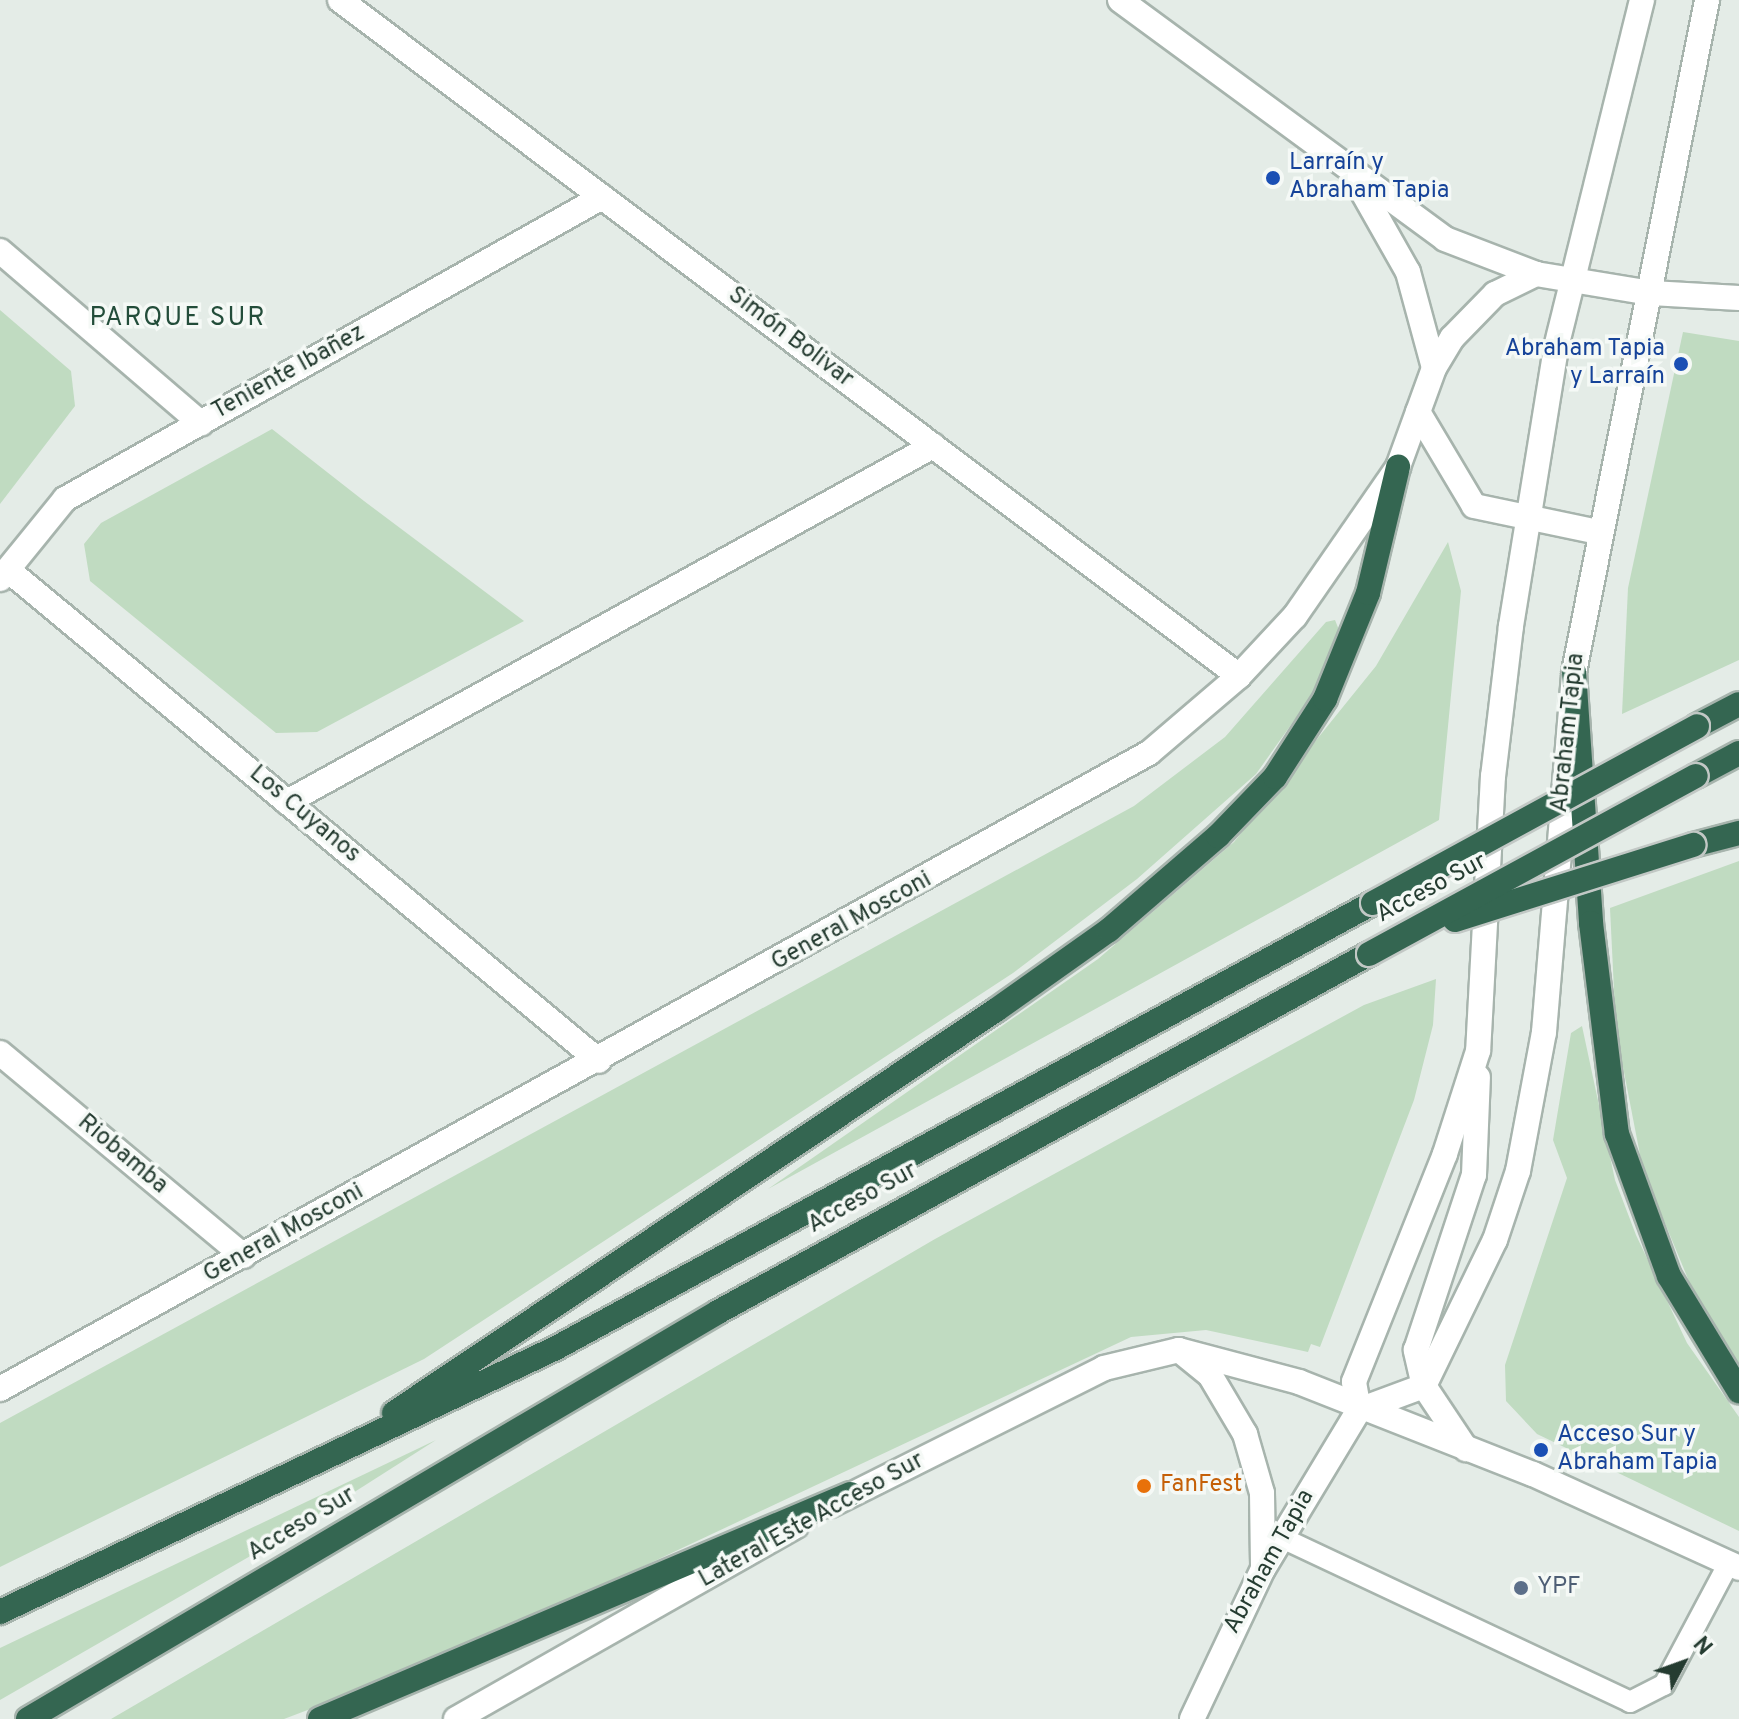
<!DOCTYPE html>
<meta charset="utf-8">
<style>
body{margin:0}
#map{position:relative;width:1739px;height:1719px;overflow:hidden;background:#e4ece7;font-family:Overpass,sans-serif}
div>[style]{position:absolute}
.green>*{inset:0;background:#c0dbc1}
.roads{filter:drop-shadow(2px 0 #a7b4ad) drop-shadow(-2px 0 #a7b4ad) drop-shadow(0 2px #a7b4ad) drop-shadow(0 -2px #a7b4ad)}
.service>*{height:20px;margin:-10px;padding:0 10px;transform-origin:10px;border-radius:10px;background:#fff}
.minor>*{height:24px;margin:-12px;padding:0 12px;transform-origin:12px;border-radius:12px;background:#fff}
.tertiary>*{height:24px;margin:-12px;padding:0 12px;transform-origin:12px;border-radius:12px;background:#fff}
.secondary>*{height:24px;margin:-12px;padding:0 12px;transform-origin:12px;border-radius:12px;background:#fff}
.motorway>*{height:24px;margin:-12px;padding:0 12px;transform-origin:12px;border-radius:12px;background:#346651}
.bridges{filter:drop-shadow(2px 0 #c2c8c5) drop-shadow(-2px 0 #c2c8c5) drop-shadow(0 2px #c2c8c5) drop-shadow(0 -2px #c2c8c5)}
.motorway-bridge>*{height:24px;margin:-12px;padding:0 12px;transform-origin:12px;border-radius:12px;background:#346651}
.dots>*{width:22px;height:22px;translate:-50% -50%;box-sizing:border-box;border:4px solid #f5f9f6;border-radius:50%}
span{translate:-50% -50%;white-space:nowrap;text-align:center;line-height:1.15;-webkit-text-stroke:7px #f5f9f6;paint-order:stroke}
.transit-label{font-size:24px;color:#164399}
.left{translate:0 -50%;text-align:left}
.right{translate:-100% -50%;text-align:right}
.street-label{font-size:24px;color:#253c31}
.food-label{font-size:24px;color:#c56008}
.service-label{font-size:24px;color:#4e5e75}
.neighbourhood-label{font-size:26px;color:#234d3a;letter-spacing:2px}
.north{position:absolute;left:1643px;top:1623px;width:80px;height:80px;-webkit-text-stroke:6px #f5f9f6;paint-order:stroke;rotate:49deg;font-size:22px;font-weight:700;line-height:32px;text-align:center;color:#253c31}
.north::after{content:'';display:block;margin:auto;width:28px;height:36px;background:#253c31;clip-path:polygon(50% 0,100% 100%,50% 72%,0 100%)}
</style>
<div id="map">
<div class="green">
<i style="clip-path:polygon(0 310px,71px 371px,75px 406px,0 504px)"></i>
<i style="clip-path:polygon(1683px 332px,1739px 341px,1739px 660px,1622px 714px,1628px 588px)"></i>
<i style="clip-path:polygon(272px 429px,364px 501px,524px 621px,317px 732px,276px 733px,90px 581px,84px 544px,101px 523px)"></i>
<i style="clip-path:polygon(1448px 542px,1461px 591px,1439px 820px,768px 1189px,1098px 959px,1234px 842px,1376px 666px)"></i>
<i style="clip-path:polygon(1326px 622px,1335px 620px,1339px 630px,1313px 694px,1256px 774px,1137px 879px,1013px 973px,424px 1359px,0 1567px,0 1423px,1134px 806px,1225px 737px)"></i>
<i style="clip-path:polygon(1739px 861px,1739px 1365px,1698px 1303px,1643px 1170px,1616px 1031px,1610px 908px)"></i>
<i style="clip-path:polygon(1436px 979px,1433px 1025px,1414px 1100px,1320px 1347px,1311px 1344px,1308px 1352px,1206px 1330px,1131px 1337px,527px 1621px,355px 1692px,284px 1719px,111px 1719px,935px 1239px,1364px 1005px)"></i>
<i style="clip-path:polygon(1582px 1026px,1615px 1180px,1636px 1235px,1687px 1343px,1739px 1417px,1739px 1531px,1537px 1434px,1506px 1401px,1505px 1365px,1567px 1178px,1553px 1140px,1571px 1033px)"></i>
<i style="clip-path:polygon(436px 1440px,287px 1535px,0 1700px,0 1648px)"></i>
</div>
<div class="roads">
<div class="service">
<i style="left:1280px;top:1537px;width:387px;rotate:25.2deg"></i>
<i style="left:1630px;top:1702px;width:38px;rotate:-27deg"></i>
<i style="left:1664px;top:1685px;width:138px;rotate:-62deg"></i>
</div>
<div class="minor">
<i style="left:340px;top:0;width:1125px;rotate:36.94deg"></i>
<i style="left:1120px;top:0;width:403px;rotate:36.3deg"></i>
<i style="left:1445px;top:239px;width:97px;rotate:21deg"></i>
<i style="left:1536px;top:274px;width:117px;rotate:9.4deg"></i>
<i style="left:1361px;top:189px;width:95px;rotate:60.5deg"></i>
<i style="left:1408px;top:272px;width:99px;rotate:74.8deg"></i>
<i style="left:0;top:251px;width:265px;rotate:40.6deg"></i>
<i style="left:8px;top:570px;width:768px;rotate:39.72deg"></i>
<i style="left:0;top:579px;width:103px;rotate:-50.9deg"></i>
<i style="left:65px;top:499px;width:616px;rotate:-29.35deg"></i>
<i style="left:287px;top:802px;width:738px;rotate:-28.86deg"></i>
<i style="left:0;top:1053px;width:317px;rotate:39.8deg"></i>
</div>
<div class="tertiary">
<i style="left:1651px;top:293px;width:88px;rotate:3.3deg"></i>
<i style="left:1418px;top:412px;width:109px;rotate:59.2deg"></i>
<i style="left:1474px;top:506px;width:127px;rotate:11.8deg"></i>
<i style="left:1179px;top:1350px;width:40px;rotate:39deg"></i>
<i style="left:1210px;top:1375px;width:69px;rotate:59.3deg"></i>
<i style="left:1245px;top:1434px;width:61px;rotate:73.9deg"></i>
<i style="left:1262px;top:1493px;width:72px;rotate:89.2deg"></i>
<i style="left:1424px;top:1386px;width:76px;rotate:56.3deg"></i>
<i style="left:0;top:1389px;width:1313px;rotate:-28.97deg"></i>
<i style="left:1149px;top:753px;width:118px;rotate:-40.5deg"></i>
<i style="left:1239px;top:676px;width:82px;rotate:-47deg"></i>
<i style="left:1295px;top:616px;width:181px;rotate:-55.3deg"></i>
<i style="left:1398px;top:467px;width:105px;rotate:-70deg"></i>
<i style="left:1434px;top:368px;width:35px;rotate:-59deg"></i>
<i style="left:1452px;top:338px;width:62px;rotate:-45.7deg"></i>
<i style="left:1495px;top:294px;width:46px;rotate:-26deg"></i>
<i style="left:831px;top:1505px;width:305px;rotate:-26.6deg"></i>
<i style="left:1104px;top:1368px;width:77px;rotate:-13.5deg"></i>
<i style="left:1179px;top:1350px;width:124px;rotate:14.9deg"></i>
<i style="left:1299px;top:1382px;width:251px;rotate:21.5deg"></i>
<i style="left:1533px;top:1474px;width:226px;rotate:24.5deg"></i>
<i style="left:456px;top:1719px;width:391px;rotate:-29.6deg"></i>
<i style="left:1192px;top:1719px;width:166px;rotate:-64.7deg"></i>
<i style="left:1263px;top:1569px;width:186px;rotate:-58.9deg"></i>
</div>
<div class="secondary">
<i style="left:1642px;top:0;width:358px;rotate:103.9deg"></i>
<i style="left:1556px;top:348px;width:282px;rotate:99.2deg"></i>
<i style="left:1511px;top:626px;width:151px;rotate:96.8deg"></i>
<i style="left:1493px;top:776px;width:275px;rotate:93.1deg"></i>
<i style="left:1478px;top:1051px;width:108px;rotate:107.8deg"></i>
<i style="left:1445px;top:1154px;width:245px;rotate:111.8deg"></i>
<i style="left:1354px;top:1382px;width:28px;rotate:80deg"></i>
<i style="left:1359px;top:1410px;width:69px;rotate:-20.3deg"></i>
<i style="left:1424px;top:1386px;width:162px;rotate:-64.1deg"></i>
<i style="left:1495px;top:1240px;width:73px;rotate:-71.6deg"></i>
<i style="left:1518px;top:1171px;width:141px;rotate:-79.4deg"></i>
<i style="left:1544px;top:1032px;width:361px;rotate:-85.2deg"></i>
<i style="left:1574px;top:672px;width:685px;rotate:-78.8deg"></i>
<i style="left:1424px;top:1386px;width:37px;rotate:-103deg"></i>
<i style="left:1416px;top:1350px;width:184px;rotate:-71.7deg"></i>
<i style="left:1474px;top:1175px;width:98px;rotate:-87.7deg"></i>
</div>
<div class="motorway">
<i style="left:1574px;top:672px;width:252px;rotate:86.1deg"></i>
<i style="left:1591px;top:923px;width:213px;rotate:83deg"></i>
<i style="left:1617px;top:1134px;width:151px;rotate:69.9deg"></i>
<i style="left:1669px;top:1276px;width:135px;rotate:58.7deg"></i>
<i style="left:1697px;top:726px;width:47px;rotate:-27.6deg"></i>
<i style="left:1696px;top:776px;width:49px;rotate:-28.1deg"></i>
<i style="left:1693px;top:845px;width:48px;rotate:-14.6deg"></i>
<i style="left:394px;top:1413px;width:724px;rotate:-33.8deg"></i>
<i style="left:996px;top:1010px;width:138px;rotate:-35.3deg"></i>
<i style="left:1109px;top:930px;width:144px;rotate:-40.8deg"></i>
<i style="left:1218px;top:836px;width:82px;rotate:-46deg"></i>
<i style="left:1275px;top:777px;width:93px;rotate:-57.3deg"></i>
<i style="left:1325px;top:699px;width:114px;rotate:-67.9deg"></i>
<i style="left:1368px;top:593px;width:130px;rotate:-76.6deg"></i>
<i style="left:0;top:1612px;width:615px;rotate:-25.4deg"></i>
<i style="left:556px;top:1348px;width:930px;rotate:-28.58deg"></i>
<i style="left:28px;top:1719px;width:801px;rotate:-30.53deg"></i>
<i style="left:718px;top:1312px;width:743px;rotate:-28.81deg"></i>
<i style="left:320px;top:1719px;width:576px;rotate:-23deg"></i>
</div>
</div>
<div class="bridges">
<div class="motorway-bridge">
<i style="left:1373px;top:903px;width:369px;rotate:-28.6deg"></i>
<i style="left:1455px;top:920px;width:250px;rotate:-17.5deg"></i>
<i style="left:1369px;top:954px;width:372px;rotate:-28.6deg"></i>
</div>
</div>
<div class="dots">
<i style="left:1273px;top:178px;background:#1a4fb4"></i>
<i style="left:1681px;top:364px;background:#1a4fb4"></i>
<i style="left:1541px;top:1450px;background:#1a4fb4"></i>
<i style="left:1144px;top:1486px;background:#e8710a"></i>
<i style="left:1521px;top:1588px;background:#5c6f8a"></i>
</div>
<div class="transit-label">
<span class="left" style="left:1289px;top:178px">Larraín y<br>Abraham Tapia</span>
<span class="right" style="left:1665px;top:364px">Abraham Tapia<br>y Larraín</span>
<span class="left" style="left:1557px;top:1450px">Acceso Sur y<br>Abraham Tapia</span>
</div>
<div class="street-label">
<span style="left:790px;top:338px;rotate:37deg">Simón Bolivar</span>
<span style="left:289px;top:373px;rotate:-29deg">Teniente Ibañez</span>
<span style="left:1569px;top:733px;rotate:-84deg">Abraham Tapia</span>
<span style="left:304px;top:815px;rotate:40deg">Los Cuyanos</span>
<span style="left:1432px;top:889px;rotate:-28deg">Acceso Sur</span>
<span style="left:852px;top:922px;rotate:-29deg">General Mosconi</span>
<span style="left:122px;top:1155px;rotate:40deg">Riobamba</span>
<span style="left:863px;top:1199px;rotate:-29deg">Acceso Sur</span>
<span style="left:284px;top:1234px;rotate:-29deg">General Mosconi</span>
<span style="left:812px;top:1521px;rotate:-29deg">Lateral Este Acceso Sur</span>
<span style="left:302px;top:1525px;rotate:-31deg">Acceso Sur</span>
<span style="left:1270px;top:1562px;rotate:-61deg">Abraham Tapia</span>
</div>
<div class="food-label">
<span class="left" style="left:1160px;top:1486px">FanFest</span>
</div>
<div class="service-label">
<span class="left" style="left:1537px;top:1588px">YPF</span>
</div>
<div class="neighbourhood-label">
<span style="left:178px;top:319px">PARQUE SUR</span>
</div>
<div class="north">N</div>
</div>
